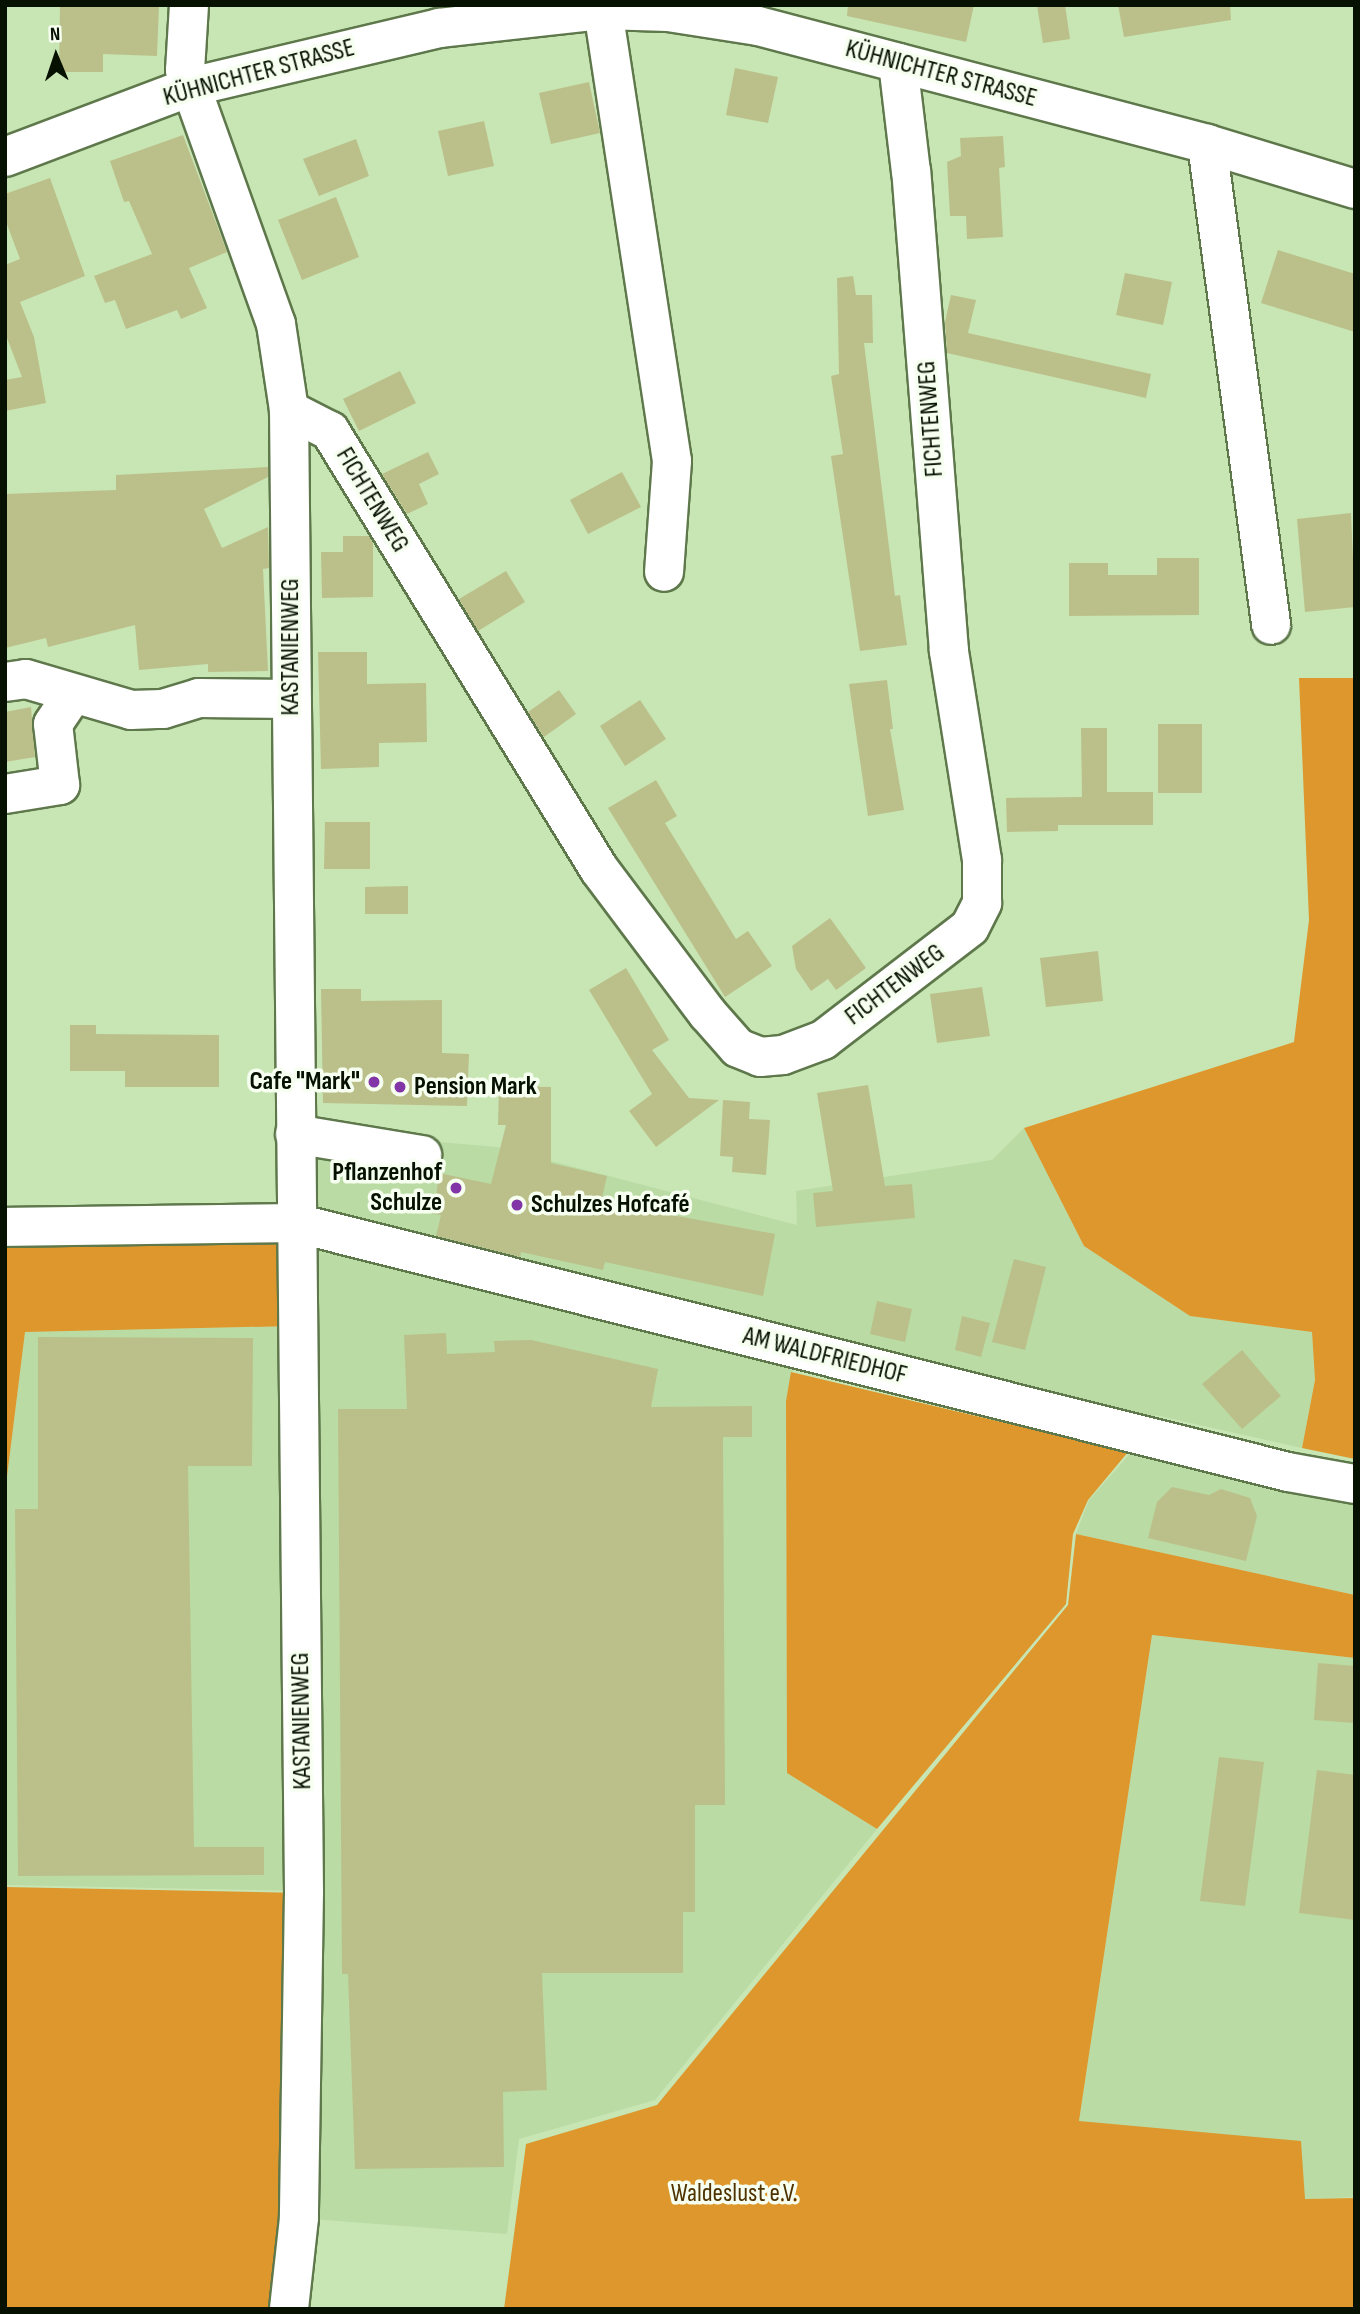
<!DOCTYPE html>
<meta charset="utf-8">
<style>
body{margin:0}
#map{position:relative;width:1360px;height:2314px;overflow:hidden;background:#c8e5b4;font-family:"Sofia Sans Condensed",sans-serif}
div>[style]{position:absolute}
.built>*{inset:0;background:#badba4}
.green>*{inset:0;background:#dd972c}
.building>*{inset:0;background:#bbc08a}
.roads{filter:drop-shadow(2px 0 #5e784b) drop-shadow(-2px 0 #5e784b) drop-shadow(0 2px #5e784b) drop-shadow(0 -2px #5e784b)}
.minor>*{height:38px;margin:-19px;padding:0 19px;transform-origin:19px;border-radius:19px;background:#fff}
.dots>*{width:19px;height:19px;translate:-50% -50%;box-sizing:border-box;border:4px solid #f6fff0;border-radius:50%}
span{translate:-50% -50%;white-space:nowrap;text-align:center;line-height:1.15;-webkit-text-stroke:7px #f6fff0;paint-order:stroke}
.street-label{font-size:26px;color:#071102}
.poi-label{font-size:26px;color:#071102;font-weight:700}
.right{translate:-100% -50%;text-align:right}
.left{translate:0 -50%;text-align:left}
.park-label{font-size:26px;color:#4f3201}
.frame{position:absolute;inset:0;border:7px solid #071102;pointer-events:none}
.north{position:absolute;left:21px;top:21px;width:70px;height:70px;-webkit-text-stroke:5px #f6fff0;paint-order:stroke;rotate:358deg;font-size:19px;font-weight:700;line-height:28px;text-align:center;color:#071102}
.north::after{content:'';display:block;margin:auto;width:24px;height:32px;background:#071102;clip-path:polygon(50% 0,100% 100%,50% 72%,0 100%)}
</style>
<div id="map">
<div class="built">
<i style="clip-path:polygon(1024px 1128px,1084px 1246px,1190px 1316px,1312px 1332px,1315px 1380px,1302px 1448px,1155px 1415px,1145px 1435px,796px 1354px,786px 1401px,787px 1773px,877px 1829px,655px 2100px,519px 2139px,507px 2234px,299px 2218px,298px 1130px,497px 1147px,797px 1225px,796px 1191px,992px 1160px)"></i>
<i style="clip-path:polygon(295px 1326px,303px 1891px,5px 1885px,6px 1485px,25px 1332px)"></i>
<i style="clip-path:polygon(1143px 1439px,1355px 1487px,1355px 1595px,1076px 1534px,1089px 1500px)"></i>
<i style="clip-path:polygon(1152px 1635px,1355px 1658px,1355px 2197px,1305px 2199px,1079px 2121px)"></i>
</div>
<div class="green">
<i style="clip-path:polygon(1299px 678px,1355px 678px,1355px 1459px,1302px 1448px,1315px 1380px,1312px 1332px,1190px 1316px,1084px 1246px,1024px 1128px,1294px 1042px,1309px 920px)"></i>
<i style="clip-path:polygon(294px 1225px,295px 1326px,25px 1332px,6px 1485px,5px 1599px,5px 1226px)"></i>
<i style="clip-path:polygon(791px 1372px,1128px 1452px,1088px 1500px,1073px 1534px,1066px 1604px,877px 1829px,787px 1773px,786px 1401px)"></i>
<i style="clip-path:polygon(1076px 1534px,1355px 1595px,1355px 1658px,1152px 1635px,1079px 2121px,1301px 2141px,1305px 2199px,1355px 2198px,1355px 2309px,504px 2309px,526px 2144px,657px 2105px,1068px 1605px)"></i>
<i style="clip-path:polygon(5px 1887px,303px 1893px,289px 2309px,5px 2309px)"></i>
</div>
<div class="building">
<i style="clip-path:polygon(60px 5px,159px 5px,157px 56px,103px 54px,103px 72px,59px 72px)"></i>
<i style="clip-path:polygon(848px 5px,974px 5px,966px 42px,847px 16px)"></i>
<i style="clip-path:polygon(1037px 5px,1065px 5px,1070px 39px,1043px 43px)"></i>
<i style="clip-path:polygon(1118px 5px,1230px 5px,1231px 20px,1124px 37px)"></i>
<i style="clip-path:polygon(735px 68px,778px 77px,768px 123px,726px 115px)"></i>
<i style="clip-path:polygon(589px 82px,600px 133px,551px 144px,539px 93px)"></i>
<i style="clip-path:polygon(484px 121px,494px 166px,448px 176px,438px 131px)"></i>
<i style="clip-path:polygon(183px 135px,227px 252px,189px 268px,207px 308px,181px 319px,177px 310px,126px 329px,115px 300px,105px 303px,94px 276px,152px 254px,129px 201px,124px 202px,110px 161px)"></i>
<i style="clip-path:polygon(1003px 136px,1005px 167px,999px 168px,1003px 237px,967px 239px,966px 216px,950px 216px,947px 162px,961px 156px,960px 138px)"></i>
<i style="clip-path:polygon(356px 139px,369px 176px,319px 196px,303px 159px)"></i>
<i style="clip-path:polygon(50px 178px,85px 276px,20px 302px,34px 337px,46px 403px,5px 411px,5px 380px,22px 377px,5px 333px,5px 265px,20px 259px,5px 219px,5px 194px)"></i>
<i style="clip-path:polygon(336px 197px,359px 257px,302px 280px,278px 220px)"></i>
<i style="clip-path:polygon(1278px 250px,1355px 274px,1355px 332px,1261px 303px)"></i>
<i style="clip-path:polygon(1125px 273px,1172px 282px,1163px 325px,1116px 315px)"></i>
<i style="clip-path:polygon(853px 276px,856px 295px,872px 295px,873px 343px,864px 343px,895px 596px,900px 595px,907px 645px,860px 651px,831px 456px,843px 454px,831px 376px,839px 374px,837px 278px)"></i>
<i style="clip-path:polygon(951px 295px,976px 300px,968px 333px,1151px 374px,1146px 398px,947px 353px,945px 322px)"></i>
<i style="clip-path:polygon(400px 371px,416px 403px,359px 431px,343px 399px)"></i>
<i style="clip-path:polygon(428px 452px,439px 474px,419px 484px,428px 504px,407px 514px,382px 474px)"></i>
<i style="clip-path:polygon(268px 467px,268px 477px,204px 509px,222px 548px,268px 527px,269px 568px,263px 569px,268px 671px,208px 672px,208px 664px,139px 670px,135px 625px,48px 647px,46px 638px,5px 648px,5px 494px,116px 490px,116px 475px)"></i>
<i style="clip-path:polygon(622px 472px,641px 507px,588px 534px,570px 500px)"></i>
<i style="clip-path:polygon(1351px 513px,1355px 607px,1305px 612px,1297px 519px)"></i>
<i style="clip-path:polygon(343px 536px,369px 536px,373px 543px,373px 597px,322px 598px,321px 552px,343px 552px)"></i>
<i style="clip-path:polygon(1157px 558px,1199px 558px,1199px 615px,1069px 616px,1069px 563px,1108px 563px,1108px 575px,1157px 575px)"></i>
<i style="clip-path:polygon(506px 571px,525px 602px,478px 631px,459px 599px)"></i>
<i style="clip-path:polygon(318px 652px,367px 652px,367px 684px,426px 683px,427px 742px,379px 743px,379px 767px,321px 769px)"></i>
<i style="clip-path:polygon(887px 680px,893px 729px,890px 729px,904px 810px,868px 816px,849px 684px)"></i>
<i style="clip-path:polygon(559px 690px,576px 714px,544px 737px,528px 712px)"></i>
<i style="clip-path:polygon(640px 700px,666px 739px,625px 766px,600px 726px)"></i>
<i style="clip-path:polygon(31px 707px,35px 757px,5px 762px,5px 712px)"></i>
<i style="clip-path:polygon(1158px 724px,1202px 724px,1202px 793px,1158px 793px)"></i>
<i style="clip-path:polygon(1081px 728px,1107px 728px,1107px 792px,1153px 792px,1153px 825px,1058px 825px,1058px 831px,1007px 832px,1006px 798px,1082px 797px)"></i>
<i style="clip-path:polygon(656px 780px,677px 816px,665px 823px,736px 939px,748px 931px,772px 966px,725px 997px,608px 808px)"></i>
<i style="clip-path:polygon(325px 822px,370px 822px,370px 869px,324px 869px)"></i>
<i style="clip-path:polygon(408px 886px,408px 914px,365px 914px,365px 887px)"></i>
<i style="clip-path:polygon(830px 918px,866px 968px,836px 990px,828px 979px,811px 991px,796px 969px,792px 946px)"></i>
<i style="clip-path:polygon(1098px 951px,1103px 1001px,1046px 1007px,1040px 958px)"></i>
<i style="clip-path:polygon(626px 968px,669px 1040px,652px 1050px,689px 1098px,719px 1100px,656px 1147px,629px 1111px,652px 1094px,589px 990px)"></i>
<i style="clip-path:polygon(982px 987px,990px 1036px,937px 1043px,930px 994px)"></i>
<i style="clip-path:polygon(321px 989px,361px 989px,361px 1001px,442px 1000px,442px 1053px,469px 1054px,467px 1106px,323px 1103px)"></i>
<i style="clip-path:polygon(70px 1025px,96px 1025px,96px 1034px,219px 1035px,219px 1087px,125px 1087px,125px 1071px,70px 1071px)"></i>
<i style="clip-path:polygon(868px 1085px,885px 1186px,912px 1184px,915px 1218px,816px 1227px,813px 1193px,833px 1191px,817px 1093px)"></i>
<i style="clip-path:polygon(499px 1086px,551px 1087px,551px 1163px,607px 1176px,601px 1202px,775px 1234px,763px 1296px,605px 1262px,603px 1270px,521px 1252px,520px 1257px,436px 1236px,441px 1215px,434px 1214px,439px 1173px,491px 1184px,506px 1125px,498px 1125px)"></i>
<i style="clip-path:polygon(723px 1100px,750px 1102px,749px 1119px,770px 1120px,766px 1175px,732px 1172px,733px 1157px,720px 1156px)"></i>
<i style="clip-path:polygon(1014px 1259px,1046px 1267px,1025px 1350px,992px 1342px)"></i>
<i style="clip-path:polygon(877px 1301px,912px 1309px,905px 1342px,870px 1334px)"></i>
<i style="clip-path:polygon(962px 1316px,990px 1323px,981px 1357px,955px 1350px)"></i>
<i style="clip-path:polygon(446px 1333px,447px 1354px,495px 1352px,494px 1341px,531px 1340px,658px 1369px,651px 1407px,752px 1406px,752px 1437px,723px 1437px,725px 1805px,695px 1805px,695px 1912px,683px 1912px,683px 1973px,542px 1973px,547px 2090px,503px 2092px,504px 2167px,355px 2169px,348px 1974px,342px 1974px,338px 1409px,407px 1409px,404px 1335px)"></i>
<i style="clip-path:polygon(38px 1337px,253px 1338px,252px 1466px,188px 1466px,194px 1847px,264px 1847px,264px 1875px,18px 1876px,15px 1509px,38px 1509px)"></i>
<i style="clip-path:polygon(1242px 1350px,1281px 1396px,1242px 1429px,1202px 1384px)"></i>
<i style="clip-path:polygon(1172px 1487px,1209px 1495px,1221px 1489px,1250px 1498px,1257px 1516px,1246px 1561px,1148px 1538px,1157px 1502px)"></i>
<i style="clip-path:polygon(1318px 1663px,1355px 1666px,1355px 1723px,1314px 1720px)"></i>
<i style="clip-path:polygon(1219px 1757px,1264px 1762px,1245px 1906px,1200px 1901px)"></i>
<i style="clip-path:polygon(1317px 1770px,1355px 1775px,1355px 1920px,1299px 1913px)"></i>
</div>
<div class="roads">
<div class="minor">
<i style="left:189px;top:5px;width:65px;rotate:93.5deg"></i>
<i style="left:185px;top:70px;width:270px;rotate:70.3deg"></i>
<i style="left:276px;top:324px;width:87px;rotate:81.4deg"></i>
<i style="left:289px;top:410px;width:1482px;rotate:89.42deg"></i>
<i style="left:304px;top:1892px;width:326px;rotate:90.9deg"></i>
<i style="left:299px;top:2218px;width:92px;rotate:96.3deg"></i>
<i style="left:603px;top:10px;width:456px;rotate:81.3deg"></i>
<i style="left:672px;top:461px;width:111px;rotate:94.1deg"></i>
<i style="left:1207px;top:144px;width:485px;rotate:82.4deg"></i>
<i style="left:5px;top:157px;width:198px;rotate:-20.7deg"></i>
<i style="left:190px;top:87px;width:256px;rotate:-13.3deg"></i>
<i style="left:439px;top:28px;width:165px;rotate:-6.3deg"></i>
<i style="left:603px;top:10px;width:65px;rotate:1.8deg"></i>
<i style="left:668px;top:12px;width:91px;rotate:8.8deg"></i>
<i style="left:758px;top:26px;width:464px;rotate:14.7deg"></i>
<i style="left:1207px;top:144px;width:155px;rotate:16.9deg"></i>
<i style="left:289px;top:410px;width:46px;rotate:27.1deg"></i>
<i style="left:330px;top:431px;width:514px;rotate:58.44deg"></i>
<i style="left:599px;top:869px;width:181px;rotate:53.1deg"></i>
<i style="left:708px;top:1014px;width:45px;rotate:48.6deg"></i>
<i style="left:738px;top:1048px;width:24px;rotate:22deg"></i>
<i style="left:760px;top:1057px;width:23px;rotate:-5deg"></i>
<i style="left:783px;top:1055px;width:43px;rotate:-20.6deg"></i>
<i style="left:823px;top:1040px;width:185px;rotate:-37.5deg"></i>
<i style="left:970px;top:927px;width:27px;rotate:-63deg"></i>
<i style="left:982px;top:903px;width:43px;rotate:-90deg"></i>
<i style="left:982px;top:860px;width:212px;rotate:-99deg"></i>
<i style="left:949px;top:651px;width:481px;rotate:-94.5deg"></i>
<i style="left:911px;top:172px;width:110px;rotate:-96.8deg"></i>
<i style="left:5px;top:682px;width:21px;rotate:-8deg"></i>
<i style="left:26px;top:679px;width:109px;rotate:16.4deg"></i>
<i style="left:131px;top:710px;width:32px;rotate:-2deg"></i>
<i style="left:163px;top:709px;width:38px;rotate:-17deg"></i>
<i style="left:199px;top:698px;width:92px;rotate:0.6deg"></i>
<i style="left:5px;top:794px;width:56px;rotate:-9.3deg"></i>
<i style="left:60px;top:785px;width:61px;rotate:-96.5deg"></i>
<i style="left:53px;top:724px;width:36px;rotate:-56deg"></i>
<i style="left:295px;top:1134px;width:129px;rotate:9.4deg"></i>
<i style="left:5px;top:1227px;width:291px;rotate:-0.8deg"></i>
<i style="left:296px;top:1223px;width:1023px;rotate:14.09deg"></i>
<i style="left:1288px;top:1472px;width:68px;rotate:10.2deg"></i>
</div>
</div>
<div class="dots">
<i style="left:374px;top:1082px;background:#8235a6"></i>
<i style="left:400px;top:1087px;background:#8235a6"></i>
<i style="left:456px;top:1188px;background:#8235a6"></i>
<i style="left:517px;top:1205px;background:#8235a6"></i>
</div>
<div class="street-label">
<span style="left:259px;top:73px;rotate:-15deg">KÜHNICHTER STRASSE</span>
<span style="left:941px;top:74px;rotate:15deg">KÜHNICHTER STRASSE</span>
<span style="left:931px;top:419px;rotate:-94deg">FICHTENWEG</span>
<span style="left:372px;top:500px;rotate:59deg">FICHTENWEG</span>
<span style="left:291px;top:647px;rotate:-90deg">KASTANIENWEG</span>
<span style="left:895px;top:985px;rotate:-37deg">FICHTENWEG</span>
<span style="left:825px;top:1356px;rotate:14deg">AM WALDFRIEDHOF</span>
<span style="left:302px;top:1721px;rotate:-91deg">KASTANIENWEG</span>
</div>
<div class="poi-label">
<span class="right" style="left:360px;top:1082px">Cafe "Mark"</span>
<span class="left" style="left:414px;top:1087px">Pension Mark</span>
<span class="right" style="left:442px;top:1188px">Pflanzenhof<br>Schulze</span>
<span class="left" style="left:531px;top:1205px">Schulzes Hofcafé</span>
</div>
<div class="park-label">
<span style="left:734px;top:2194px">Waldeslust e.V.</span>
</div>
<div class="frame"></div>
<div class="north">N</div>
</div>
